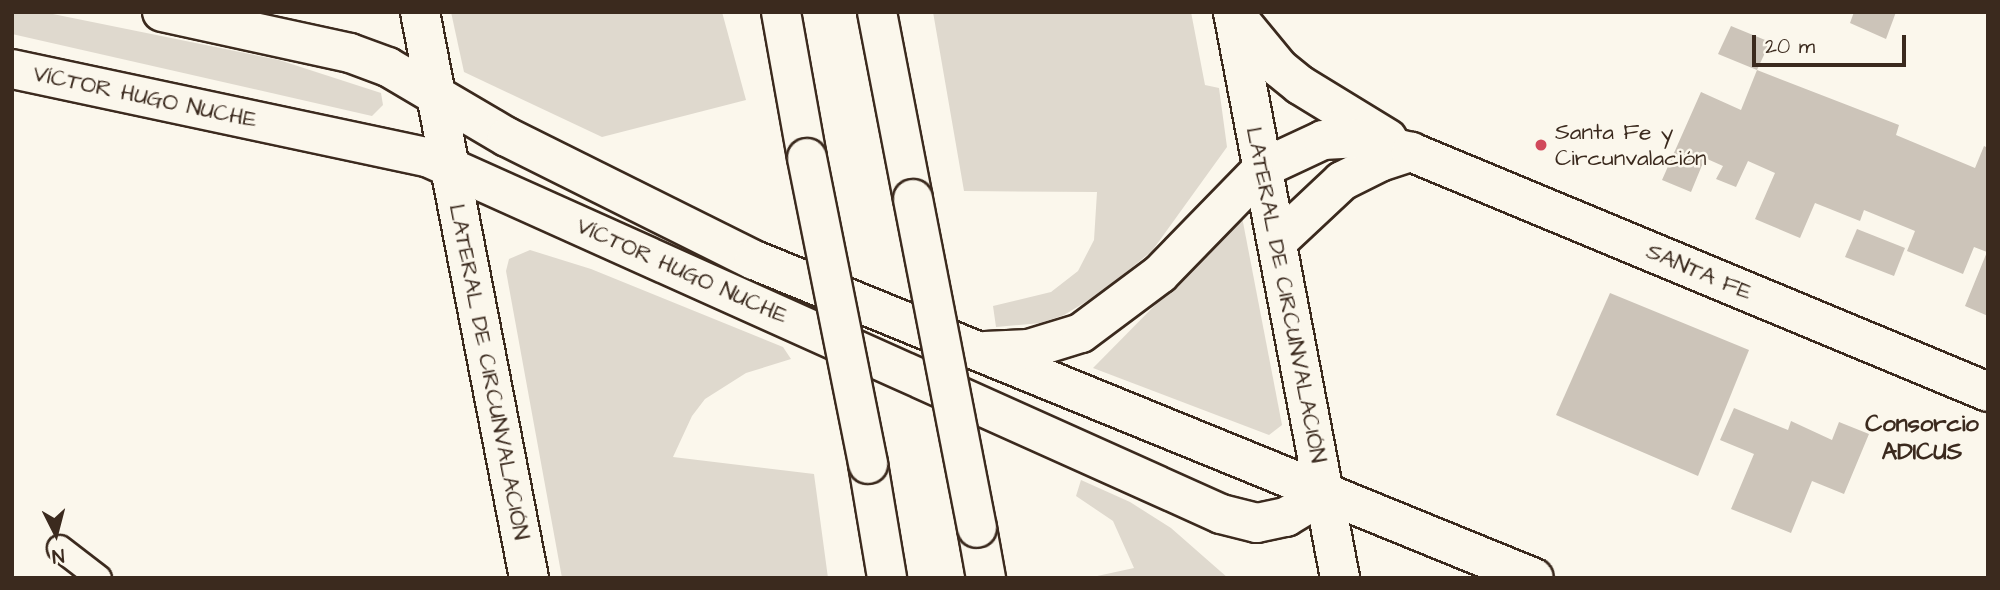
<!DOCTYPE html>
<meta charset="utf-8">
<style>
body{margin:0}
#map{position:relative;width:2000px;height:590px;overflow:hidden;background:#fbf7ec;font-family:"Architects Daughter",sans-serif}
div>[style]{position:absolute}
.green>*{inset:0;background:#dfd9ce}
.building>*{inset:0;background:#ccc4b9}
.roads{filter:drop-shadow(2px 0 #3b2a1e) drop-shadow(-2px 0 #3b2a1e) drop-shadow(0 2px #3b2a1e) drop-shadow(0 -2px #3b2a1e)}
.service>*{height:24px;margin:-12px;padding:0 12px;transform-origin:12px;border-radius:12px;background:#fbf7ec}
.minor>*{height:38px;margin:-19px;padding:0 19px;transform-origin:19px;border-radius:19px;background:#fbf7ec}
.tertiary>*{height:38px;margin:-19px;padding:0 19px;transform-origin:19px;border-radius:19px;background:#fbf7ec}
.motorway>*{height:38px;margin:-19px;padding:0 19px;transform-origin:19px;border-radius:19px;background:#fbf7ec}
.bridges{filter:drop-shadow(2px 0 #3b2a1e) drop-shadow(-2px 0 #3b2a1e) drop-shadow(0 2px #3b2a1e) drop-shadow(0 -2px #3b2a1e)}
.motorway-bridge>*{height:38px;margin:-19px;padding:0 19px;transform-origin:19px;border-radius:19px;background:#fbf7ec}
.dots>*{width:19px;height:19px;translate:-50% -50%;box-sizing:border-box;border:4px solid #fbf7ec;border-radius:50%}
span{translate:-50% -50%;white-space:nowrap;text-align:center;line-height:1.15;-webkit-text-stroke:5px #fbf7ec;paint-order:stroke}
.street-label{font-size:23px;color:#3b2a1e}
.poi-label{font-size:23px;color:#3b2a1e}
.left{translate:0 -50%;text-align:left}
.neighbourhood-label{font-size:24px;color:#3b2a1e;font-weight:700}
.frame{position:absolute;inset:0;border:14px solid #3b2a1e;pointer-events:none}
.north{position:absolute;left:21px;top:499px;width:70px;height:70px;-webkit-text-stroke:5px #fbf7ec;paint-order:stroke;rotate:174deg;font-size:19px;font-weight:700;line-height:28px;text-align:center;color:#3b2a1e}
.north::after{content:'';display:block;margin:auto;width:24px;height:32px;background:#3b2a1e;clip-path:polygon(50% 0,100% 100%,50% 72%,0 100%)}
.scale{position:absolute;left:1752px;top:35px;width:154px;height:32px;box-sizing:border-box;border:4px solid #3b2a1e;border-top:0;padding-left:9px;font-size:21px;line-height:24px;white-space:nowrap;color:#3b2a1e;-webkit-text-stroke:5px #fbf7ec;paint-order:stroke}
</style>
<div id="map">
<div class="green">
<i style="clip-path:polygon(12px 12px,43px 12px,279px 60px,381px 93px,383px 105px,372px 116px,12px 34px)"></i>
<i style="clip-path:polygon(451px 12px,722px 12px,746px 100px,602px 137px,464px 72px)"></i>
<i style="clip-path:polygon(933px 12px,1191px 12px,1205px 85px,1219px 88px,1227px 147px,1152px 251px,1102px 292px,1064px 315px,1041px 323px,996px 327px,993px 306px,1051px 292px,1078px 271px,1094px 240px,1097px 192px,964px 191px)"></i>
<i style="clip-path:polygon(1242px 217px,1282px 425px,1269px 435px,1093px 368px)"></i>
<i style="clip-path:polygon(530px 250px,591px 269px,783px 347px,791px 359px,746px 373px,705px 399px,692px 416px,673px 457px,814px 474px,828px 578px,562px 578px,506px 271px,509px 259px)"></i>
<i style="clip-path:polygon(1081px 480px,1130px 502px,1171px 528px,1228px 578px,1088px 578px,1134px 568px,1113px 521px,1076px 496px)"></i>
</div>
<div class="building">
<i style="clip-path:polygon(1854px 12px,1896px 12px,1886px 39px,1850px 23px)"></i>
<i style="clip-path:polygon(1731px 26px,1770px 42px,1757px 70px,1718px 54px)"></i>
<i style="clip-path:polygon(1757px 70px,1899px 125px,1896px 135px,1975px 168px,1984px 146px,1988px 148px,1988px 316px,1965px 306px,1987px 252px,1974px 247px,1963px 274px,1907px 251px,1915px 231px,1864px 210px,1860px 221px,1815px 203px,1800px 238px,1755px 219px,1775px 173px,1748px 161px,1736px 187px,1716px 179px,1723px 166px,1705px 158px,1691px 192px,1662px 180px,1701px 92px,1741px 110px)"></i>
<i style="clip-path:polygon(1857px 229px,1905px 248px,1894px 276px,1845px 257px)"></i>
<i style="clip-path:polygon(1610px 293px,1749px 350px,1698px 476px,1556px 415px)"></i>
<i style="clip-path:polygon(1734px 408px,1788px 430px,1791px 421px,1832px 440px,1839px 422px,1869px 434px,1844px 494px,1812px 481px,1791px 533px,1731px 509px,1754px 454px,1720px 440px)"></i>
</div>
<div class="roads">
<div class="service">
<i style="left:60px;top:548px;width:49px;rotate:37.6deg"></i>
</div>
<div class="minor">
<i style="left:162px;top:12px;width:192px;rotate:12.3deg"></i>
<i style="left:350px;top:53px;width:40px;rotate:20.2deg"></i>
<i style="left:388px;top:67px;width:138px;rotate:30.5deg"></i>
<i style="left:507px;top:137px;width:276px;rotate:26.5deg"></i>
<i style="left:754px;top:260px;width:842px;rotate:22.18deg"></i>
<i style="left:1233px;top:12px;width:72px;rotate:50.6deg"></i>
<i style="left:1279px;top:68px;width:27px;rotate:39deg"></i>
<i style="left:1300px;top:85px;width:103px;rotate:31.5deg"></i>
<i style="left:12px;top:69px;width:426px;rotate:12deg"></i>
<i style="left:429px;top:158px;width:868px;rotate:24.2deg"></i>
<i style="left:1221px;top:514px;width:37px;rotate:14deg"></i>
<i style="left:1257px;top:523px;width:30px;rotate:-12deg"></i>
<i style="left:1286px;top:517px;width:44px;rotate:-31.2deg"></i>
<i style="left:1277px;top:242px;width:89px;rotate:-43.2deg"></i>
<i style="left:1342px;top:181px;width:42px;rotate:-26.6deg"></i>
<i style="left:1380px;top:162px;width:33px;rotate:-18deg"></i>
<i style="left:985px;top:351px;width:44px;rotate:-2.6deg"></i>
<i style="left:1029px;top:349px;width:54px;rotate:-17.1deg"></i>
<i style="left:1081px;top:333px;width:99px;rotate:-36.8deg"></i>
<i style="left:1160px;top:274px;width:148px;rotate:-45.8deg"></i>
<i style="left:1263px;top:168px;width:66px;rotate:-25deg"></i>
<i style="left:1323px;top:140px;width:33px;rotate:-3deg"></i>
<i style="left:1356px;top:138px;width:57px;rotate:14.3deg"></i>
<i style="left:1411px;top:152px;width:625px;rotate:22.58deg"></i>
</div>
<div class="tertiary">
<i style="left:420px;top:12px;width:576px;rotate:79.1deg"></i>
<i style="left:1233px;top:12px;width:576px;rotate:79.29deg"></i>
</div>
<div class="motorway">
<i style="left:781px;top:12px;width:148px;rotate:79.9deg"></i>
<i style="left:877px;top:12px;width:190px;rotate:79.1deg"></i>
<i style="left:868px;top:464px;width:116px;rotate:80.5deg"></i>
<i style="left:977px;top:528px;width:51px;rotate:79.8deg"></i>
</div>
</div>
<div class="bridges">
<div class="motorway-bridge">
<i style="left:807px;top:158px;width:312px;rotate:78.7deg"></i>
<i style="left:913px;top:199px;width:335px;rotate:79deg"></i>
</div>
</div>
<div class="dots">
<i style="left:1541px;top:145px;background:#d1495b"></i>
</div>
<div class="street-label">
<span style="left:145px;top:97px;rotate:12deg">VÍCTOR HUGO NUCHE</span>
<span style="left:682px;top:271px;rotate:24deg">VÍCTOR HUGO NUCHE</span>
<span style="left:1699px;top:272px;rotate:23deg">SANTA FE</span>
<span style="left:1286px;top:295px;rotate:79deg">LATERAL DE CIRCUNVALACIÓN</span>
<span style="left:489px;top:372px;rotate:79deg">LATERAL DE CIRCUNVALACIÓN</span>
</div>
<div class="poi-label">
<span class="left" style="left:1555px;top:145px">Santa Fe y<br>Circunvalación</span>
</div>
<div class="neighbourhood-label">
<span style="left:1922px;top:439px">Consorcio<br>ADICUS</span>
</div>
<div class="frame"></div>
<div class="north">N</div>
<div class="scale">20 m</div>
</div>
